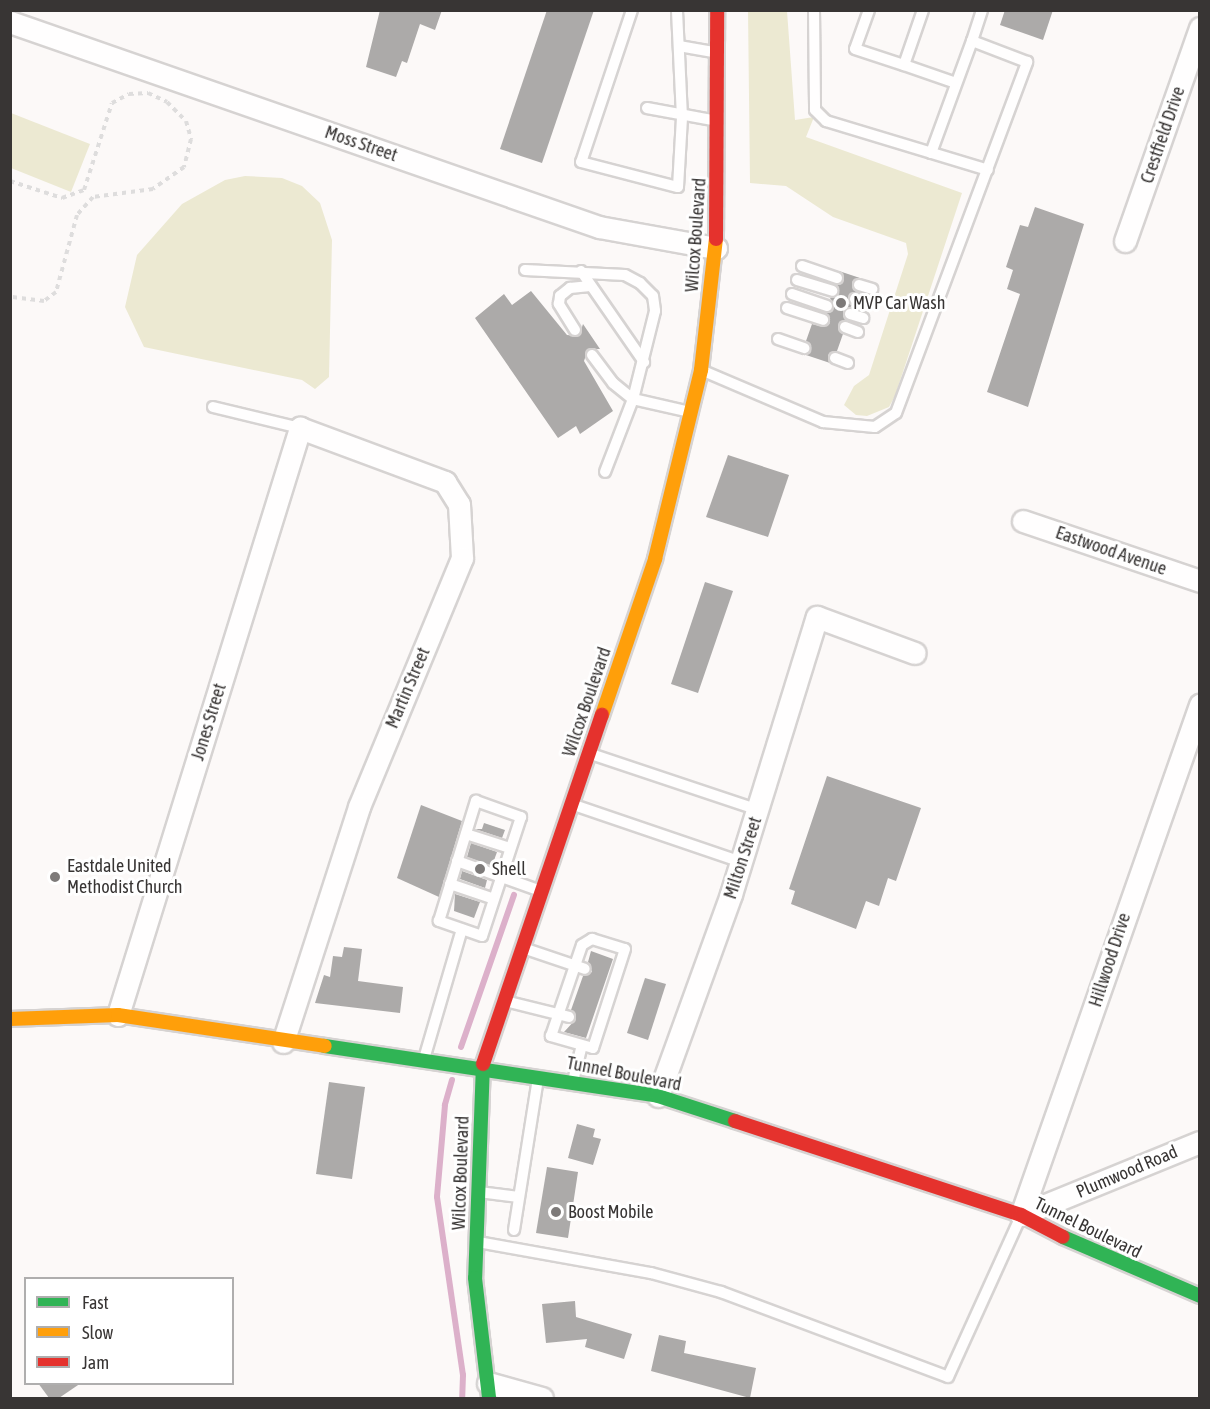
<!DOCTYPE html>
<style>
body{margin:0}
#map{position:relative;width:1210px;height:1409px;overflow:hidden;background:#fcf9f8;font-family:"Asap Condensed",sans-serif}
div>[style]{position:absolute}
.green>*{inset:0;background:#ece9d2}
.stream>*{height:6px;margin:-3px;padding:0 3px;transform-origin:3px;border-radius:3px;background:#dcb0ca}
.building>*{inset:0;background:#acaaa9}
.path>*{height:4px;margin-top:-2px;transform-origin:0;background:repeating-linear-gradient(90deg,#dedddd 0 4.5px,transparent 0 9px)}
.roads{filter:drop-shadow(2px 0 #d6d3d2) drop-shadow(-2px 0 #d6d3d2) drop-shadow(0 2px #d6d3d2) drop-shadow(0 -2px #d6d3d2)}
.lane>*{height:10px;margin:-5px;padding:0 5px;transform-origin:5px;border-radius:5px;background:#fffefe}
.street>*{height:21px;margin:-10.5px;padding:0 10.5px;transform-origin:10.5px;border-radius:10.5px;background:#fffefe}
.fast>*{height:14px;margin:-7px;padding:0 7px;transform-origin:7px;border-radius:7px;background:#30b455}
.slow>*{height:14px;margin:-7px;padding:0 7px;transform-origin:7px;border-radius:7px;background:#ff9f0a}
.jam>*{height:14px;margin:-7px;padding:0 7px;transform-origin:7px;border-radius:7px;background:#e5322d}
.dots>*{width:16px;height:16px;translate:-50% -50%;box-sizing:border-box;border:3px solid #fff;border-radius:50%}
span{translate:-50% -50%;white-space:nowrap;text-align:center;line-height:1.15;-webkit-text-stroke:6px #fff;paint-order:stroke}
.street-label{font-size:18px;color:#383534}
.poi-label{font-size:18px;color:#383534}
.left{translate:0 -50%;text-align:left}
.frame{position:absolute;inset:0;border:12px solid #383534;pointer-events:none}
.legend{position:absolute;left:24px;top:1277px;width:210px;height:108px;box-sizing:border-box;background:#fff;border:2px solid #afaeae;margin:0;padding:8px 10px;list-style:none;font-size:18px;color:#383534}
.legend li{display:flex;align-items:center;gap:12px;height:30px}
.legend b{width:30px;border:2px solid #afaeae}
</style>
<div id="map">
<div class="green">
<i style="clip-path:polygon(748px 11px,787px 11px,795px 120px,814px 117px,806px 137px,962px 193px,895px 396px,889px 407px,867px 416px,856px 415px,844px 405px,854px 386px,869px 375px,908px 254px,906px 243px,833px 217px,786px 186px,750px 183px)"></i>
<i style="clip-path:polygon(11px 113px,90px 144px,71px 192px,11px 168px)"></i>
<i style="clip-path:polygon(245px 176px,282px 178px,302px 186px,320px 203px,332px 240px,329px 377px,315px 389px,302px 380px,144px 347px,125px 307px,137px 255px,182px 204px,225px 180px)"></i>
</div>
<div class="stream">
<i style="left:461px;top:1047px;width:161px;rotate:-70.8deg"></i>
<i style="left:452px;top:1080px;width:26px;rotate:106deg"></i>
<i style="left:445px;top:1105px;width:92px;rotate:95deg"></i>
<i style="left:437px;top:1197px;width:180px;rotate:81.7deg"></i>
<i style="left:463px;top:1375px;width:23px;rotate:92deg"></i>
</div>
<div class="building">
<i style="clip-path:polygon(380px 10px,442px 10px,435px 30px,420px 24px,407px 63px,402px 61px,396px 77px,366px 67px)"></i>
<i style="clip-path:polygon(547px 10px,594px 10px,542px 163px,500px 149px)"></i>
<i style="clip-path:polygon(1005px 10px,1053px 10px,1043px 40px,1000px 25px)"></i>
<i style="clip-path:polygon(1035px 207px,1084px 224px,1028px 407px,987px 392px,1020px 294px,1007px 289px,1013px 270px,1006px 267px,1020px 225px,1028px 227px)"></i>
<i style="clip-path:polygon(839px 271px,860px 278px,852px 282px,856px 292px,848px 300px,852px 306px,843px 311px,845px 320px,838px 328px,843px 334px,837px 351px,828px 355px,830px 363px,806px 355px,811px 347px,806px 341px,812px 324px,824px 327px,830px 323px,826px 313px,834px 305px,830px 298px,837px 296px,837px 285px,844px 280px)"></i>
<i style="clip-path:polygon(531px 291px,567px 335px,579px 336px,583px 324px,600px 349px,588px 349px,584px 361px,613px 411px,580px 434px,576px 426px,558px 438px,475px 318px,504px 294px,512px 305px)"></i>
<i style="clip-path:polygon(728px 455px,789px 475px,768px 537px,706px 517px)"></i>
<i style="clip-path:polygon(705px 582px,733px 591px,698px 693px,671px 684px)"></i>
<i style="clip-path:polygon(827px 776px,921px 808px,896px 881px,888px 878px,879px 906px,866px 901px,856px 929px,791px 904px,795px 891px,789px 889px)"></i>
<i style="clip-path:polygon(421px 805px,462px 821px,439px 897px,397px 878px)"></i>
<i style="clip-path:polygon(484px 823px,505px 830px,502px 838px,475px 829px,482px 829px)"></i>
<i style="clip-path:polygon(471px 843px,497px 852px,492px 866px,467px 857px)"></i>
<i style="clip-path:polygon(462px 871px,487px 880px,485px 888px,460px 879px)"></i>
<i style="clip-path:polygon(455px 894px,480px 902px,474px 918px,454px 911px)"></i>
<i style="clip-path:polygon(344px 947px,362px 949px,358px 981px,403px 987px,400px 1013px,315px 1003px,324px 975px,330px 977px,333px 956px,342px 957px)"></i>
<i style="clip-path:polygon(591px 951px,613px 959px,586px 1038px,564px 1032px,576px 1019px,571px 1010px,583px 976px,592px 972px,588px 962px)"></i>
<i style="clip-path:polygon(645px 978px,666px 984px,648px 1040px,627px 1033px)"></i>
<i style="clip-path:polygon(329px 1082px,365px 1087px,352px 1179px,316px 1174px)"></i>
<i style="clip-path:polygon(577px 1124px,595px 1129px,593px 1137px,601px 1139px,593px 1165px,568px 1158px)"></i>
<i style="clip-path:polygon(547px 1167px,578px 1172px,568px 1238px,536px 1233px)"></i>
<i style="clip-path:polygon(575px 1301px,576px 1317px,632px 1334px,624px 1359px,585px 1347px,587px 1339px,546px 1343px,542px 1304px)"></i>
<i style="clip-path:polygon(659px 1335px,686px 1341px,684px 1353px,756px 1368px,750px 1398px,651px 1371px)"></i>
<i style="clip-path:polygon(38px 1383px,81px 1383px,59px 1398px,49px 1398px)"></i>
</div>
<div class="path">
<i style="left:10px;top:181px;width:55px;rotate:18.1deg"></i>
<i style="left:62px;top:198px;width:23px;rotate:-20deg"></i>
<i style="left:84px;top:190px;width:91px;rotate:-72.2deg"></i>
<i style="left:112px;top:103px;width:19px;rotate:-28deg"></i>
<i style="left:129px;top:94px;width:19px;rotate:-3deg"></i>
<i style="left:148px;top:93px;width:21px;rotate:25deg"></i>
<i style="left:167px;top:102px;width:27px;rotate:45deg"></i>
<i style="left:186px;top:121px;width:19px;rotate:74deg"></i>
<i style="left:191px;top:139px;width:29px;rotate:104deg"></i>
<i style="left:184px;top:167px;width:38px;rotate:145deg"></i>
<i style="left:153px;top:189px;width:61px;rotate:172.4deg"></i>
<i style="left:93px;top:197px;width:24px;rotate:132deg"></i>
<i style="left:77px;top:215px;width:80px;rotate:105.3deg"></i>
<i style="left:56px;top:292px;width:15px;rotate:143deg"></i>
<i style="left:44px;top:301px;width:34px;rotate:-173deg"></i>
</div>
<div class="roads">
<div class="lane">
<i style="left:632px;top:10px;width:160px;rotate:108.5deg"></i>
<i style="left:581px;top:162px;width:100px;rotate:14.5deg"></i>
<i style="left:678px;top:187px;width:70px;rotate:-86.7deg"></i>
<i style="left:682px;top:117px;width:107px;rotate:-92.7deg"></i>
<i style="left:814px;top:10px;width:100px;rotate:89.4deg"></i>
<i style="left:815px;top:110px;width:16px;rotate:45deg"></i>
<i style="left:826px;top:121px;width:169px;rotate:16.8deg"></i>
<i style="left:869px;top:10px;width:41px;rotate:109.7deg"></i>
<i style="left:855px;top:49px;width:52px;rotate:18.1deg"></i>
<i style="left:923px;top:10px;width:58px;rotate:109.1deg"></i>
<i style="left:904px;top:65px;width:55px;rotate:19.1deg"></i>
<i style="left:679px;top:46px;width:39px;rotate:10deg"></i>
<i style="left:647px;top:108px;width:71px;rotate:10.5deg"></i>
<i style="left:931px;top:153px;width:119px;rotate:-69.9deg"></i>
<i style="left:802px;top:266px;width:37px;rotate:19deg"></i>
<i style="left:525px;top:270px;width:100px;rotate:2.9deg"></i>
<i style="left:625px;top:275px;width:17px;rotate:28deg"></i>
<i style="left:640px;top:283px;width:18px;rotate:45deg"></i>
<i style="left:653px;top:296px;width:15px;rotate:82deg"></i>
<i style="left:655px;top:311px;width:91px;rotate:104deg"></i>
<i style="left:633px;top:399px;width:58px;rotate:12.8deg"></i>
<i style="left:581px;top:271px;width:111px;rotate:55.3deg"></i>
<i style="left:797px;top:280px;width:37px;rotate:17deg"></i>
<i style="left:859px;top:285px;width:14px;rotate:17deg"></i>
<i style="left:792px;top:294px;width:37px;rotate:19deg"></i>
<i style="left:855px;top:299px;width:14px;rotate:17deg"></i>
<i style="left:787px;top:308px;width:38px;rotate:18deg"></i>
<i style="left:850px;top:314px;width:14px;rotate:17deg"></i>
<i style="left:845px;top:327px;width:14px;rotate:21deg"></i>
<i style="left:575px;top:330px;width:31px;rotate:-122deg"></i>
<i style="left:559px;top:304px;width:8px;rotate:-83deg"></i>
<i style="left:560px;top:296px;width:13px;rotate:-39deg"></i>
<i style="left:570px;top:288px;width:20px;rotate:-6deg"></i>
<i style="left:778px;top:339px;width:28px;rotate:19deg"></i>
<i style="left:592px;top:355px;width:35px;rotate:53deg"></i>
<i style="left:613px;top:383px;width:26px;rotate:39deg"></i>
<i style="left:633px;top:399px;width:78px;rotate:111deg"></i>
<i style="left:835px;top:358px;width:14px;rotate:21deg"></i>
<i style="left:701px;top:370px;width:133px;rotate:23.1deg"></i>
<i style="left:823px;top:422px;width:52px;rotate:5.5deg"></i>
<i style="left:875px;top:427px;width:25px;rotate:-34deg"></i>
<i style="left:896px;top:413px;width:375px;rotate:-69.5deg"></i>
<i style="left:1027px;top:62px;width:59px;rotate:-159.1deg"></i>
<i style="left:972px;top:41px;width:33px;rotate:-72deg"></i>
<i style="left:213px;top:407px;width:89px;rotate:13.6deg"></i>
<i style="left:591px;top:754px;width:176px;rotate:18.5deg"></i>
<i style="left:476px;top:801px;width:48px;rotate:19.6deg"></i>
<i style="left:521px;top:817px;width:125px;rotate:108.1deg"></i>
<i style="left:482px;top:936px;width:46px;rotate:-160.8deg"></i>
<i style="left:439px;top:921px;width:126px;rotate:-72.9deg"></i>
<i style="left:571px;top:804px;width:180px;rotate:18.8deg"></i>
<i style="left:466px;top:834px;width:46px;rotate:17.7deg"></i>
<i style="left:457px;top:861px;width:89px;rotate:19.7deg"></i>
<i style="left:450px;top:884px;width:46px;rotate:18.8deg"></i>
<i style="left:592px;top:939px;width:34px;rotate:17deg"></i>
<i style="left:625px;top:949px;width:104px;rotate:107.9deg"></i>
<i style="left:593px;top:1048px;width:44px;rotate:-164.1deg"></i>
<i style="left:551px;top:1036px;width:96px;rotate:-71.2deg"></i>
<i style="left:582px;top:945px;width:12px;rotate:-31deg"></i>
<i style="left:523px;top:948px;width:65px;rotate:18.7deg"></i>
<i style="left:505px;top:1001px;width:66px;rotate:14deg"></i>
<i style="left:424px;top:1059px;width:135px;rotate:-73.7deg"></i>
<i style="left:573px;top:1081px;width:36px;rotate:-76deg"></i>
<i style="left:479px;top:1192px;width:40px;rotate:7.1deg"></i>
<i style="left:514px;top:1230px;width:153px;rotate:-81deg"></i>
<i style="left:478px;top:1242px;width:176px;rotate:10.2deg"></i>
<i style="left:651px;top:1273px;width:73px;rotate:15.2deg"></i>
<i style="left:721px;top:1292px;width:242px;rotate:20.5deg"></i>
<i style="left:948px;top:1377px;width:177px;rotate:-65.6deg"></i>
</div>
<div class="street">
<i style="left:10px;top:22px;width:624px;rotate:19.19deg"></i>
<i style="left:599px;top:227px;width:119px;rotate:10.2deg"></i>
<i style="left:1125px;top:241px;width:226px;rotate:-70.6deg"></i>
<i style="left:1023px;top:521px;width:187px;rotate:18.7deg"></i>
<i style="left:118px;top:1015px;width:615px;rotate:-72.77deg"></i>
<i style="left:300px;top:428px;width:155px;rotate:20.4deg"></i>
<i style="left:445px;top:482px;width:26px;rotate:58deg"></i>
<i style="left:459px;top:504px;width:54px;rotate:86.8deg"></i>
<i style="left:462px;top:558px;width:269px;rotate:112.5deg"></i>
<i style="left:359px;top:807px;width:247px;rotate:107.9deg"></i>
<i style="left:658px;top:1096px;width:215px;rotate:-70.1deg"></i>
<i style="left:731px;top:894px;width:290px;rotate:-72.8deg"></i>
<i style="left:817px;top:617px;width:104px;rotate:20.2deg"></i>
<i style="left:1021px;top:1215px;width:541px;rotate:-70.66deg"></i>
<i style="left:1021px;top:1215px;width:193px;rotate:-22.2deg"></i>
<i style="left:488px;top:1383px;width:56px;rotate:15.5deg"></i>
</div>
<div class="fast">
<i style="left:325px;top:1046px;width:337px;rotate:8.5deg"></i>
<i style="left:658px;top:1096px;width:81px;rotate:18deg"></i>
<i style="left:483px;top:1064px;width:214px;rotate:92.1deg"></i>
<i style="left:475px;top:1278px;width:121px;rotate:83.3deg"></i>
<i style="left:1063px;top:1237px;width:149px;rotate:23.3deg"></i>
</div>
<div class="slow">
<i style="left:602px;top:715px;width:165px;rotate:-71.2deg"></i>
<i style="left:655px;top:559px;width:195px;rotate:-76.3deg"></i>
<i style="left:701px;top:370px;width:132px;rotate:-83.5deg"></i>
<i style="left:10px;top:1019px;width:108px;rotate:-2.1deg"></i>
<i style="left:118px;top:1015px;width:209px;rotate:8.5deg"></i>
</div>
<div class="jam">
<i style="left:716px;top:239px;width:229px;rotate:-89.7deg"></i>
<i style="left:483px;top:1064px;width:369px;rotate:-71.2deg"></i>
<i style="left:735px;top:1121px;width:301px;rotate:18.2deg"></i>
<i style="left:1021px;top:1215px;width:47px;rotate:27.6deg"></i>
</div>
</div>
<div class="dots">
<i style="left:841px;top:303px;background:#7d7a79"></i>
<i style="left:480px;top:869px;background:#7d7a79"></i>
<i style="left:55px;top:877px;background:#7d7a79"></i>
<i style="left:556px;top:1212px;background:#7d7a79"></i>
</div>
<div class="street-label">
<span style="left:1163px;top:135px;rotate:-71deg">Crestfield Drive</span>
<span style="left:361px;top:144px;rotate:19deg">Moss Street</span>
<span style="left:696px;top:235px;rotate:-86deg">Wilcox Boulevard</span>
<span style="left:1111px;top:551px;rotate:19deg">Eastwood Avenue</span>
<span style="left:408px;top:688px;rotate:-67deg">Martin Street</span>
<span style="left:587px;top:702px;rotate:-71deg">Wilcox Boulevard</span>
<span style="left:209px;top:722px;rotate:-73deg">Jones Street</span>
<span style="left:743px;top:858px;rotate:-72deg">Milton Street</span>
<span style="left:1110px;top:960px;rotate:-72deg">Hillwood Drive</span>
<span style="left:624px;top:1074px;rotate:11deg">Tunnel Boulevard</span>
<span style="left:1127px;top:1172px;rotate:-23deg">Plumwood Road</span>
<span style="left:461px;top:1173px;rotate:-88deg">Wilcox Boulevard</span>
<span style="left:1088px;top:1228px;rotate:26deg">Tunnel Boulevard</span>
</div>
<div class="poi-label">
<span class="left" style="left:853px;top:303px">MVP Car Wash</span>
<span class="left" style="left:67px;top:877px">Eastdale United<br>Methodist Church</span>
<span class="left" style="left:492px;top:869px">Shell</span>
<span class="left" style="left:568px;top:1212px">Boost Mobile</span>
</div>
<div class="frame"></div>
<ul class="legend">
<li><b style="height:8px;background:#30b455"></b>Fast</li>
<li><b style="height:8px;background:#ff9f0a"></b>Slow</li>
<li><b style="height:8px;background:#e5322d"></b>Jam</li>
</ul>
</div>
